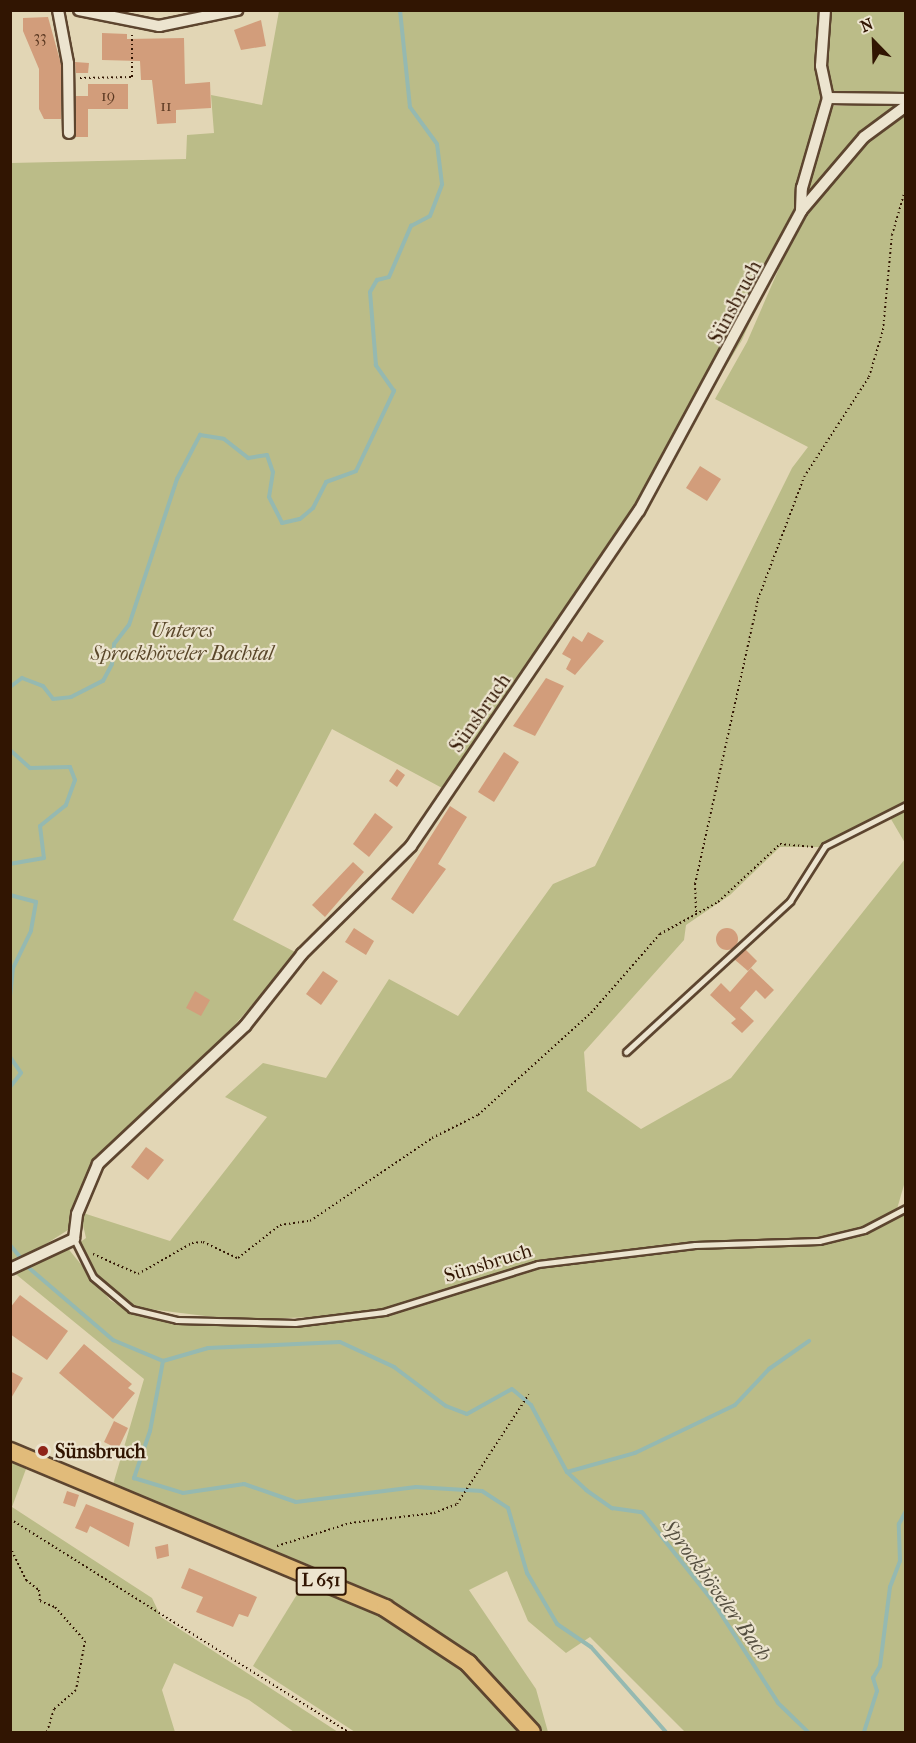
<!DOCTYPE html>
<meta charset="utf-8">
<style>
body{margin:0}
#map{position:relative;width:916px;height:1743px;overflow:hidden;background:#e2d6b5;font-family:"IM FELL French Canon",serif}
div>[style]{position:absolute}
.green>*{inset:0;background:#bbbc88}
.stream>*{height:4px;margin:-2px;padding:0 2px;transform-origin:2px;border-radius:2px;background:#95b9b1}
.building>*{inset:0;background:#d29d7b}
.round{border-radius:50%}
.path>*{height:2px;margin-top:-1px;transform-origin:0;background:repeating-linear-gradient(90deg,#311502 0 1.5px,transparent 0 4.5px)}
.roads{filter:drop-shadow(2px 0 #5d452f) drop-shadow(-2px 0 #5d452f) drop-shadow(0 2px #5d452f) drop-shadow(0 -2px #5d452f)}
.lane>*{height:5px;margin:-2.5px;padding:0 2.5px;transform-origin:2.5px;border-radius:2.5px;background:#ece4cf}
.street>*{height:10px;margin:-5px;padding:0 5px;transform-origin:5px;border-radius:5px;background:#ece4cf}
.primary>*{height:16px;margin:-8px;padding:0 8px;transform-origin:8px;border-radius:8px;background:#e1bb7a}
.dots>*{width:16px;height:16px;translate:-50% -50%;box-sizing:border-box;border:3px solid #ece4cf;border-radius:50%}
span{translate:-50% -50%;white-space:nowrap;text-align:center;line-height:1.15;-webkit-text-stroke:4.5px #ece4cf;paint-order:stroke}
.number-label{font-size:16px;color:#593720}
.number-label span{-webkit-text-stroke-width:0}
.shield-label span{padding:2px 4px;background:#ece4cf;border:2px solid;border-radius:4px;-webkit-text-stroke-width:0}
.shield-label{font-size:18px;color:#311502;font-weight:700}
.street-label{font-size:20px;color:#311502}
.park-label{font-size:20px;color:#5a472a;font-style:italic}
.poi-label{font-size:20px;color:#311502;font-weight:700}
.left{translate:0 -50%;text-align:left}
.water-label{font-size:21px;color:#544e3f;font-style:italic}
.frame{position:absolute;inset:0;border:12px solid #311502;pointer-events:none}
.north{position:absolute;left:844px;top:12px;width:60px;height:60px;-webkit-text-stroke:4px #ece4cf;paint-order:stroke;rotate:337deg;font-size:16px;font-weight:700;line-height:24px;text-align:center;color:#311502}
.north::after{content:'';display:block;margin:auto;width:21px;height:27px;background:#311502;clip-path:polygon(50% 0,100% 100%,50% 72%,0 100%)}
</style>
<div id="map">
<div class="green">
<i style="clip-path:polygon(279px 11px,821px 11px,822px 98px,799px 211px,742px 340px,638px 510px,444px 789px,332px 729px,233px 920px,297px 953px,213px 1050px,94px 1164px,68px 1230px,11px 1266px,11px 163px,186px 159px,187px 135px,214px 133px,211px 95px,262px 105px)"></i>
<i style="clip-path:polygon(827px 11px,905px 11px,905px 96px,834px 97px,825px 82px)"></i>
<i style="clip-path:polygon(899px 104px,833px 163px,805px 199px,831px 106px)"></i>
<i style="clip-path:polygon(905px 111px,905px 843px,888px 814px,833px 847px,780px 847px,730px 895px,686px 925px,684px 940px,584px 1052px,587px 1091px,641px 1129px,731px 1078px,905px 859px,906px 1178px,897px 1209px,863px 1227px,820px 1238px,671px 1244px,554px 1259px,383px 1309px,338px 1316px,238px 1320px,132px 1307px,93px 1273px,79px 1243px,86px 1238px,80px 1212px,170px 1241px,267px 1117px,225px 1097px,263px 1063px,326px 1078px,389px 979px,458px 1016px,553px 884px,595px 866px,792px 468px,808px 447px,715px 399px,747px 342px,804px 211px,873px 132px)"></i>
<i style="clip-path:polygon(905px 1210px,905px 1732px,685px 1732px,590px 1637px,566px 1653px,528px 1621px,507px 1571px,469px 1590px,536px 1689px,548px 1732px,537px 1732px,492px 1676px,425px 1622px,343px 1578px,112px 1488px,144px 1379px,12px 1271px,66px 1246px,110px 1300px,130px 1312px,176px 1322px,294px 1326px,387px 1315px,556px 1264px,672px 1250px,820px 1243px,865px 1232px)"></i>
<i style="clip-path:polygon(10px 1461px,26px 1469px,12px 1507px,152px 1598px,161px 1617px,338px 1732px,294px 1732px,249px 1700px,174px 1663px,162px 1690px,175px 1732px,11px 1732px)"></i>
<i style="clip-path:polygon(304px 1583px,379px 1612px,446px 1655px,524px 1732px,355px 1732px,253px 1666px)"></i>
</div>
<div class="stream">
<i style="left:10px;top:687px;width:15px;rotate:-37deg"></i>
<i style="left:22px;top:678px;width:22px;rotate:21deg"></i>
<i style="left:43px;top:686px;width:16px;rotate:52deg"></i>
<i style="left:53px;top:699px;width:18px;rotate:-6deg"></i>
<i style="left:71px;top:697px;width:36px;rotate:-27deg"></i>
<i style="left:103px;top:681px;width:19px;rotate:-62deg"></i>
<i style="left:112px;top:664px;width:20px;rotate:-84deg"></i>
<i style="left:114px;top:644px;width:24px;rotate:-52deg"></i>
<i style="left:129px;top:625px;width:154px;rotate:-71.8deg"></i>
<i style="left:177px;top:479px;width:50px;rotate:-62.4deg"></i>
<i style="left:200px;top:435px;width:24px;rotate:9deg"></i>
<i style="left:224px;top:439px;width:31px;rotate:38deg"></i>
<i style="left:248px;top:458px;width:19px;rotate:-9deg"></i>
<i style="left:267px;top:455px;width:18px;rotate:71deg"></i>
<i style="left:273px;top:472px;width:25px;rotate:99deg"></i>
<i style="left:269px;top:497px;width:29px;rotate:63deg"></i>
<i style="left:282px;top:523px;width:18px;rotate:-13deg"></i>
<i style="left:300px;top:519px;width:17px;rotate:-40deg"></i>
<i style="left:313px;top:508px;width:29px;rotate:-63deg"></i>
<i style="left:326px;top:482px;width:32px;rotate:-20deg"></i>
<i style="left:356px;top:471px;width:89px;rotate:-64.6deg"></i>
<i style="left:394px;top:391px;width:32px;rotate:-125deg"></i>
<i style="left:376px;top:365px;width:73px;rotate:-94.7deg"></i>
<i style="left:370px;top:292px;width:14px;rotate:-60deg"></i>
<i style="left:377px;top:280px;width:12px;rotate:-14deg"></i>
<i style="left:389px;top:277px;width:56px;rotate:-66.7deg"></i>
<i style="left:411px;top:226px;width:21px;rotate:-28deg"></i>
<i style="left:430px;top:216px;width:34px;rotate:-69deg"></i>
<i style="left:442px;top:184px;width:40px;rotate:-97.1deg"></i>
<i style="left:437px;top:144px;width:46px;rotate:-126.1deg"></i>
<i style="left:410px;top:107px;width:98px;rotate:-95.9deg"></i>
<i style="left:10px;top:750px;width:27px;rotate:42deg"></i>
<i style="left:30px;top:768px;width:40px;rotate:-1.4deg"></i>
<i style="left:70px;top:767px;width:14px;rotate:69deg"></i>
<i style="left:75px;top:780px;width:27px;rotate:110deg"></i>
<i style="left:66px;top:805px;width:33px;rotate:141deg"></i>
<i style="left:40px;top:826px;width:32px;rotate:83deg"></i>
<i style="left:44px;top:858px;width:35px;rotate:170deg"></i>
<i style="left:10px;top:895px;width:27px;rotate:15deg"></i>
<i style="left:36px;top:902px;width:29px;rotate:100deg"></i>
<i style="left:31px;top:931px;width:41px;rotate:115.9deg"></i>
<i style="left:13px;top:968px;width:31px;rotate:96deg"></i>
<i style="left:10px;top:1057px;width:19px;rotate:55deg"></i>
<i style="left:21px;top:1073px;width:18px;rotate:128deg"></i>
<i style="left:10px;top:1245px;width:30px;rotate:50deg"></i>
<i style="left:29px;top:1268px;width:111px;rotate:40.6deg"></i>
<i style="left:113px;top:1340px;width:54px;rotate:22.8deg"></i>
<i style="left:163px;top:1361px;width:47px;rotate:-16.1deg"></i>
<i style="left:208px;top:1348px;width:132px;rotate:-2.6deg"></i>
<i style="left:340px;top:1342px;width:60px;rotate:24.8deg"></i>
<i style="left:394px;top:1367px;width:65px;rotate:36.9deg"></i>
<i style="left:446px;top:1406px;width:22px;rotate:21deg"></i>
<i style="left:467px;top:1414px;width:51px;rotate:-29.1deg"></i>
<i style="left:512px;top:1389px;width:25px;rotate:40deg"></i>
<i style="left:531px;top:1405px;width:76px;rotate:61.8deg"></i>
<i style="left:567px;top:1472px;width:26px;rotate:43deg"></i>
<i style="left:586px;top:1490px;width:32px;rotate:35deg"></i>
<i style="left:612px;top:1508px;width:30px;rotate:8deg"></i>
<i style="left:642px;top:1512px;width:112px;rotate:51.5deg"></i>
<i style="left:712px;top:1600px;width:122px;rotate:57.3deg"></i>
<i style="left:778px;top:1703px;width:42px;rotate:44deg"></i>
<i style="left:163px;top:1361px;width:71px;rotate:100.5deg"></i>
<i style="left:150px;top:1431px;width:50px;rotate:108.8deg"></i>
<i style="left:134px;top:1478px;width:51px;rotate:17deg"></i>
<i style="left:183px;top:1493px;width:62px;rotate:-8.4deg"></i>
<i style="left:244px;top:1484px;width:55px;rotate:19.1deg"></i>
<i style="left:296px;top:1502px;width:121px;rotate:-7.1deg"></i>
<i style="left:416px;top:1487px;width:66px;rotate:3.5deg"></i>
<i style="left:482px;top:1491px;width:31px;rotate:33deg"></i>
<i style="left:508px;top:1508px;width:68px;rotate:73.7deg"></i>
<i style="left:527px;top:1573px;width:59px;rotate:59.5deg"></i>
<i style="left:557px;top:1624px;width:41px;rotate:34.1deg"></i>
<i style="left:591px;top:1647px;width:113px;rotate:48.6deg"></i>
<i style="left:567px;top:1472px;width:71px;rotate:-15.6deg"></i>
<i style="left:635px;top:1453px;width:111px;rotate:-25.6deg"></i>
<i style="left:735px;top:1405px;width:50px;rotate:-46.6deg"></i>
<i style="left:769px;top:1369px;width:49px;rotate:-35deg"></i>
<i style="left:864px;top:1732px;width:43px;rotate:-72.4deg"></i>
<i style="left:877px;top:1691px;width:14px;rotate:-107deg"></i>
<i style="left:873px;top:1678px;width:14px;rotate:-60deg"></i>
<i style="left:880px;top:1666px;width:80px;rotate:-82.8deg"></i>
<i style="left:890px;top:1587px;width:28px;rotate:-69deg"></i>
<i style="left:900px;top:1561px;width:37px;rotate:-92deg"></i>
<i style="left:899px;top:1524px;width:15px;rotate:-62deg"></i>
</div>
<div class="building">
<i style="clip-path:polygon(48px 17px,61px 64px,61px 119px,44px 119px,39px 109px,39px 69px,23px 31px,23px 18px)"></i>
<i style="clip-path:polygon(261px 20px,266px 46px,241px 50px,234px 30px)"></i>
<i style="clip-path:polygon(102px 33px,127px 34px,127px 39px,184px 38px,185px 84px,210px 82px,211px 108px,176px 110px,176px 123px,157px 124px,152px 80px,141px 80px,140px 61px,102px 60px)"></i>
<i style="clip-path:polygon(75px 62px,89px 63px,88px 73px,76px 73px)"></i>
<i style="clip-path:polygon(88px 84px,128px 84px,128px 109px,88px 109px,88px 137px,75px 137px,76px 96px,88px 96px)"></i>
<i style="clip-path:polygon(700px 466px,721px 479px,707px 501px,686px 488px)"></i>
<i style="clip-path:polygon(588px 632px,604px 641px,575px 675px,566px 669px,571px 659px,562px 654px,573px 636px,582px 642px)"></i>
<i style="clip-path:polygon(546px 678px,564px 686px,535px 736px,513px 726px)"></i>
<i style="clip-path:polygon(504px 752px,519px 762px,494px 802px,478px 792px)"></i>
<i style="clip-path:polygon(397px 769px,405px 775px,397px 787px,389px 781px)"></i>
<i style="clip-path:polygon(450px 806px,467px 817px,438px 864px,446px 869px,413px 914px,391px 899px)"></i>
<i style="clip-path:polygon(375px 813px,393px 827px,369px 857px,353px 844px)"></i>
<i style="clip-path:polygon(353px 862px,364px 872px,325px 917px,312px 905px)"></i>
<i class="round" style="left:716px;top:928px;width:22px;height:22px"></i>
<i style="clip-path:polygon(354px 928px,374px 941px,366px 955px,345px 942px)"></i>
<i style="clip-path:polygon(745px 949px,757px 961px,748px 971px,734px 959px)"></i>
<i style="clip-path:polygon(751px 968px,774px 990px,765px 999px,756px 990px,740px 1008px,754px 1021px,742px 1033px,731px 1023px,736px 1019px,710px 995px,721px 983px,730px 992px)"></i>
<i style="clip-path:polygon(323px 971px,338px 981px,321px 1005px,306px 994px)"></i>
<i style="clip-path:polygon(195px 991px,210px 1000px,201px 1016px,186px 1008px)"></i>
<i style="clip-path:polygon(146px 1147px,164px 1160px,148px 1180px,131px 1167px)"></i>
<i style="clip-path:polygon(20px 1295px,68px 1331px,47px 1360px,10px 1334px,10px 1308px)"></i>
<i style="clip-path:polygon(84px 1344px,132px 1384px,128px 1388px,135px 1393px,113px 1419px,59px 1373px)"></i>
<i style="clip-path:polygon(10px 1371px,23px 1378px,10px 1400px)"></i>
<i style="clip-path:polygon(114px 1421px,128px 1428px,118px 1449px,104px 1442px)"></i>
<i style="clip-path:polygon(67px 1491px,79px 1495px,75px 1507px,63px 1503px)"></i>
<i style="clip-path:polygon(86px 1504px,134px 1523px,129px 1547px,90px 1526px,87px 1533px,75px 1528px)"></i>
<i style="clip-path:polygon(168px 1544px,169px 1556px,157px 1559px,155px 1547px)"></i>
<i style="clip-path:polygon(189px 1568px,257px 1597px,248px 1617px,239px 1614px,233px 1627px,196px 1612px,203px 1597px,181px 1588px)"></i>
</div>
<div class="path">
<i style="left:80px;top:78px;width:52px;rotate:-1.1deg"></i>
<i style="left:132px;top:77px;width:45px;rotate:-90deg"></i>
<i style="left:696px;top:912px;width:28px;rotate:-92deg"></i>
<i style="left:695px;top:884px;width:292px;rotate:-77.5deg"></i>
<i style="left:758px;top:599px;width:130px;rotate:-69.3deg"></i>
<i style="left:804px;top:477px;width:119px;rotate:-57deg"></i>
<i style="left:869px;top:377px;width:49px;rotate:-73.4deg"></i>
<i style="left:883px;top:330px;width:95px;rotate:-84.6deg"></i>
<i style="left:892px;top:235px;width:50px;rotate:-73.7deg"></i>
<i style="left:93px;top:1254px;width:49px;rotate:24deg"></i>
<i style="left:138px;top:1274px;width:62px;rotate:-29.9deg"></i>
<i style="left:192px;top:1243px;width:11px;rotate:-5deg"></i>
<i style="left:203px;top:1242px;width:38px;rotate:25deg"></i>
<i style="left:238px;top:1258px;width:53px;rotate:-38.2deg"></i>
<i style="left:280px;top:1225px;width:30px;rotate:-8deg"></i>
<i style="left:310px;top:1221px;width:148px;rotate:-34.2deg"></i>
<i style="left:432px;top:1138px;width:51px;rotate:-26.6deg"></i>
<i style="left:478px;top:1115px;width:152px;rotate:-42.1deg"></i>
<i style="left:591px;top:1013px;width:105px;rotate:-48.9deg"></i>
<i style="left:660px;top:934px;width:66px;rotate:-28.9deg"></i>
<i style="left:718px;top:902px;width:85px;rotate:-43.1deg"></i>
<i style="left:780px;top:844px;width:34px;rotate:5deg"></i>
<i style="left:10px;top:1519px;width:400px;rotate:32.2deg"></i>
<i style="left:277px;top:1546px;width:77px;rotate:-17.5deg"></i>
<i style="left:350px;top:1523px;width:85px;rotate:-6.8deg"></i>
<i style="left:434px;top:1513px;width:25px;rotate:-21deg"></i>
<i style="left:457px;top:1504px;width:131px;rotate:-56.8deg"></i>
<i style="left:10px;top:1547px;width:37px;rotate:64deg"></i>
<i style="left:26px;top:1580px;width:16px;rotate:38deg"></i>
<i style="left:39px;top:1590px;width:11px;rotate:85deg"></i>
<i style="left:40px;top:1601px;width:16px;rotate:22deg"></i>
<i style="left:55px;top:1607px;width:45px;rotate:48.6deg"></i>
<i style="left:85px;top:1641px;width:50px;rotate:100.4deg"></i>
<i style="left:76px;top:1690px;width:29px;rotate:139deg"></i>
<i style="left:54px;top:1709px;width:24px;rotate:107deg"></i>
</div>
<div class="roads">
<div class="lane">
<i style="left:626px;top:1052px;width:223px;rotate:-42.6deg"></i>
<i style="left:790px;top:901px;width:65px;rotate:-57.5deg"></i>
<i style="left:825px;top:846px;width:91px;rotate:-26.8deg"></i>
<i style="left:74px;top:1239px;width:42px;rotate:63.4deg"></i>
<i style="left:93px;top:1277px;width:50px;rotate:40.1deg"></i>
<i style="left:131px;top:1309px;width:47px;rotate:13.4deg"></i>
<i style="left:177px;top:1320px;width:118px;rotate:1.5deg"></i>
<i style="left:295px;top:1323px;width:90px;rotate:-7deg"></i>
<i style="left:384px;top:1312px;width:161px;rotate:-17.3deg"></i>
<i style="left:538px;top:1264px;width:158px;rotate:-6.9deg"></i>
<i style="left:695px;top:1245px;width:124px;rotate:-1.8deg"></i>
<i style="left:819px;top:1241px;width:46px;rotate:-13.7deg"></i>
<i style="left:864px;top:1230px;width:47px;rotate:-27.6deg"></i>
</div>
<div class="street">
<i style="left:58px;top:10px;width:54px;rotate:79.3deg"></i>
<i style="left:68px;top:63px;width:70px;rotate:89.2deg"></i>
<i style="left:79px;top:10px;width:82px;rotate:11.3deg"></i>
<i style="left:159px;top:26px;width:80px;rotate:-11.6deg"></i>
<i style="left:825px;top:10px;width:56px;rotate:94.1deg"></i>
<i style="left:821px;top:66px;width:33px;rotate:78deg"></i>
<i style="left:828px;top:98px;width:78px;rotate:0.7deg"></i>
<i style="left:801px;top:211px;width:23px;rotate:-88deg"></i>
<i style="left:802px;top:188px;width:94px;rotate:-73.9deg"></i>
<i style="left:10px;top:1269px;width:71px;rotate:-25.1deg"></i>
<i style="left:74px;top:1239px;width:25px;rotate:-83deg"></i>
<i style="left:77px;top:1214px;width:54px;rotate:-67.2deg"></i>
<i style="left:98px;top:1164px;width:202px;rotate:-43.2deg"></i>
<i style="left:245px;top:1026px;width:92px;rotate:-51.6deg"></i>
<i style="left:302px;top:954px;width:153px;rotate:-44.7deg"></i>
<i style="left:411px;top:846px;width:405px;rotate:-55.8deg"></i>
<i style="left:639px;top:511px;width:341px;rotate:-61.6deg"></i>
<i style="left:801px;top:211px;width:97px;rotate:-49.6deg"></i>
<i style="left:864px;top:137px;width:52px;rotate:-36.4deg"></i>
</div>
<div class="primary">
<i style="left:10px;top:1451px;width:407px;rotate:22.7deg"></i>
<i style="left:385px;top:1608px;width:100px;rotate:33.5deg"></i>
<i style="left:468px;top:1663px;width:94px;rotate:47.2deg"></i>
</div>
</div>
<div class="dots">
<i style="left:43px;top:1451px;background:#8f2418"></i>
</div>
<div class="number-label">
<span style="left:40px;top:37px">33</span>
<span style="left:108px;top:96px">19</span>
<span style="left:166px;top:106px">11</span>
</div>
<div class="shield-label">
<span style="left:321px;top:1581px">L 651</span>
</div>
<div class="street-label">
<span style="left:735px;top:302px;rotate:-62deg">Sünsbruch</span>
<span style="left:480px;top:713px;rotate:-55deg">Sünsbruch</span>
<span style="left:488px;top:1263px;rotate:-17deg">Sünsbruch</span>
</div>
<div class="park-label">
<span style="left:182px;top:642px">Unteres<br>Sprockhöveler Bachtal</span>
</div>
<div class="poi-label">
<span class="left" style="left:55px;top:1451px">Sünsbruch</span>
</div>
<div class="water-label">
<span style="left:717px;top:1590px;rotate:54deg">Sprockhöveler Bach</span>
</div>
<div class="frame"></div>
<div class="north">N</div>
</div>
